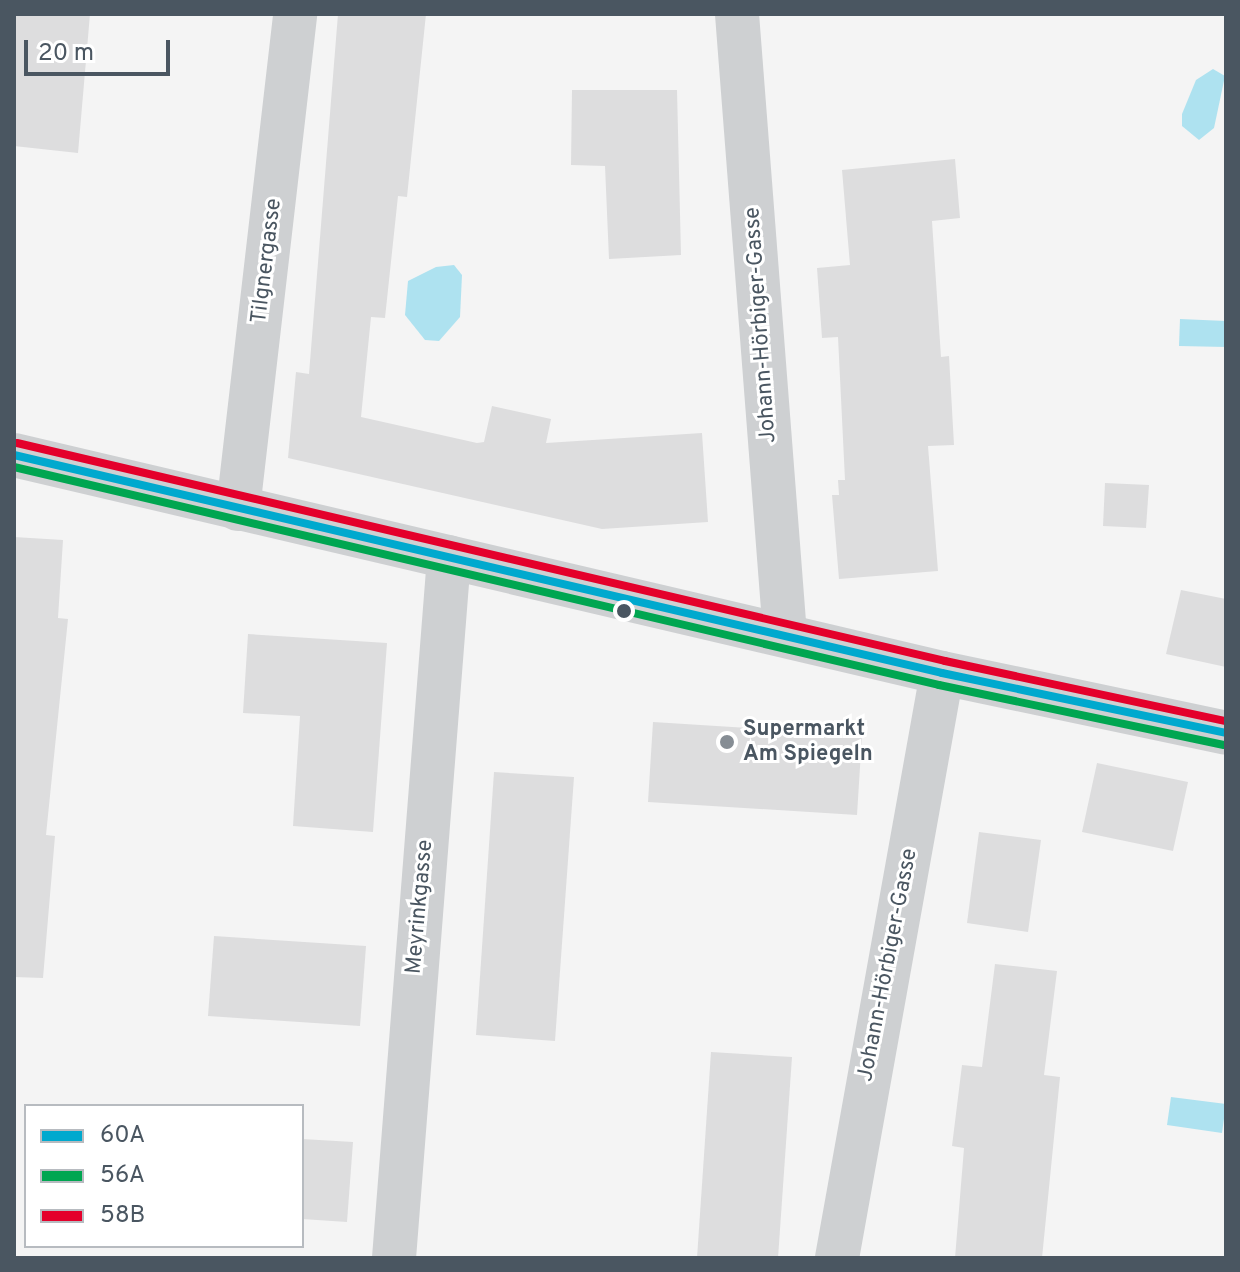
<!DOCTYPE html>
<meta charset="utf-8">
<style>
body{margin:0}
#map{position:relative;width:1240px;height:1272px;overflow:hidden;background:#f4f4f4;font-family:Overpass,sans-serif}
div>[style]{position:absolute}
.water>*{inset:0;background:#aee2f0}
.building>*{inset:0;background:#ddddde}
.minor>*{height:44px;margin:-22px;padding:0 22px;transform-origin:22px;border-radius:22px;background:#ced0d2}
.bus-1>*{height:8px;margin:-4px;padding:0 4px;transform-origin:4px;border-radius:4px;background:#00a9ce}
.bus-2>*{height:8px;margin:-4px;padding:0 4px;transform-origin:4px;border-radius:4px;background:#00a651}
.bus-3>*{height:8px;margin:-4px;padding:0 4px;transform-origin:4px;border-radius:4px;background:#e4002b}
.dots>*{width:22px;height:22px;translate:-50% -50%;box-sizing:border-box;border:4px solid #fff;border-radius:50%}
span{translate:-50% -50%;white-space:nowrap;text-align:center;line-height:1.15;-webkit-text-stroke:6px #fff;paint-order:stroke}
.street-label{font-size:22px;color:#4a5661}
.poi-label{font-size:22px;color:#4a5661;font-weight:700}
.left{translate:0 -50%;text-align:left}
.frame{position:absolute;inset:0;border:16px solid #4a5661;pointer-events:none}
.legend{position:absolute;left:24px;top:1104px;width:280px;height:144px;box-sizing:border-box;background:#fff;border:2px solid #b7bbc0;margin:0;padding:10px 14px;list-style:none;font-size:24px;color:#4a5661}
.legend li{display:flex;align-items:center;gap:16px;height:40px}
.legend b{width:40px;border:2px solid #b7bbc0}
.scale{position:absolute;left:24px;top:40px;width:146px;height:36px;box-sizing:border-box;border:4px solid #4a5661;border-top:0;padding-left:10px;font-size:24px;line-height:28px;white-space:nowrap;color:#4a5661;-webkit-text-stroke:6px #fff;paint-order:stroke}
</style>
<div id="map">
<div class="water">
<i style="clip-path:polygon(1213px 69px,1225px 76px,1214px 128px,1199px 140px,1182px 126px,1182px 114px,1196px 80px)"></i>
<i style="clip-path:polygon(454px 265px,462px 275px,460px 317px,439px 341px,425px 340px,405px 315px,408px 281px,436px 267px)"></i>
<i style="clip-path:polygon(1180px 319px,1226px 321px,1226px 347px,1179px 346px)"></i>
<i style="clip-path:polygon(1171px 1097px,1226px 1104px,1222px 1133px,1167px 1125px)"></i>
</div>
<div class="building">
<i style="clip-path:polygon(14px 14px,90px 14px,78px 153px,14px 146px)"></i>
<i style="clip-path:polygon(338px 14px,426px 14px,407px 197px,398px 196px,385px 318px,371px 317px,361px 417px,477px 443px,484px 442px,492px 406px,551px 419px,546px 443px,702px 433px,708px 522px,602px 529px,288px 458px,296px 372px,309px 374px)"></i>
<i style="clip-path:polygon(572px 90px,677px 90px,681px 255px,609px 259px,605px 166px,571px 165px)"></i>
<i style="clip-path:polygon(955px 159px,960px 218px,932px 221px,941px 357px,949px 356px,954px 445px,928px 446px,938px 571px,839px 579px,832px 495px,839px 495px,838px 480px,845px 480px,838px 337px,822px 338px,817px 268px,850px 265px,842px 170px)"></i>
<i style="clip-path:polygon(1105px 483px,1149px 485px,1146px 528px,1103px 526px)"></i>
<i style="clip-path:polygon(14px 537px,63px 540px,58px 618px,68px 619px,46px 835px,55px 836px,43px 978px,14px 977px)"></i>
<i style="clip-path:polygon(1181px 590px,1226px 599px,1226px 667px,1166px 654px)"></i>
<i style="clip-path:polygon(248px 634px,387px 643px,373px 832px,293px 826px,300px 716px,243px 713px)"></i>
<i style="clip-path:polygon(653px 722px,862px 735px,857px 815px,648px 802px)"></i>
<i style="clip-path:polygon(1097px 763px,1188px 782px,1173px 851px,1082px 832px)"></i>
<i style="clip-path:polygon(494px 772px,574px 777px,555px 1041px,476px 1035px)"></i>
<i style="clip-path:polygon(979px 832px,1041px 840px,1028px 932px,967px 923px)"></i>
<i style="clip-path:polygon(214px 936px,366px 946px,360px 1026px,208px 1016px)"></i>
<i style="clip-path:polygon(995px 964px,1057px 971px,1044px 1075px,1060px 1077px,1042px 1258px,955px 1258px,964px 1148px,952px 1146px,962px 1065px,982px 1067px)"></i>
<i style="clip-path:polygon(711px 1052px,792px 1057px,778px 1258px,697px 1258px)"></i>
<i style="clip-path:polygon(302px 1139px,353px 1142px,347px 1222px,302px 1219px)"></i>
</div>
<div class="minor">
<i style="left:737px;top:14px;width:623px;rotate:85.58deg"></i>
<i style="left:14px;top:455px;width:953px;rotate:13.22deg"></i>
<i style="left:942px;top:673px;width:290px;rotate:11.9deg"></i>
<i style="left:238px;top:509px;width:498px;rotate:-83.4deg"></i>
<i style="left:394px;top:1258px;width:703px;rotate:-85.51deg"></i>
<i style="left:837px;top:1258px;width:594px;rotate:-79.82deg"></i>
</div>
<div class="bus-1">
<i style="left:14px;top:455px;width:953px;rotate:13.22deg"></i>
<i style="left:942px;top:673px;width:290px;rotate:11.9deg"></i>
</div>
<div class="bus-2">
<i style="left:14px;top:467px;width:950px;rotate:13.26deg"></i>
<i style="left:939px;top:685px;width:291px;rotate:11.9deg"></i>
</div>
<div class="bus-3">
<i style="left:17px;top:443px;width:953px;rotate:13.22deg"></i>
<i style="left:945px;top:661px;width:287px;rotate:12.1deg"></i>
</div>
<div class="dots">
<i style="left:624px;top:611px;background:#4a5661"></i>
<i style="left:727px;top:742px;background:#868d94"></i>
</div>
<div class="street-label">
<span style="left:267px;top:261px;rotate:-83deg">Tilgnergasse</span>
<span style="left:761px;top:325px;rotate:-94deg">Johann-Hörbiger-Gasse</span>
<span style="left:420px;top:907px;rotate:-85deg">Meyrinkgasse</span>
<span style="left:888px;top:965px;rotate:-79deg">Johann-Hörbiger-Gasse</span>
</div>
<div class="poi-label">
<span class="left" style="left:743px;top:742px">Supermarkt<br>Am Spiegeln</span>
</div>
<div class="frame"></div>
<ul class="legend">
<li><b style="height:10px;background:#00a9ce"></b>60A</li>
<li><b style="height:10px;background:#00a651"></b>56A</li>
<li><b style="height:10px;background:#e4002b"></b>58B</li>
</ul>
<div class="scale">20 m</div>
</div>
